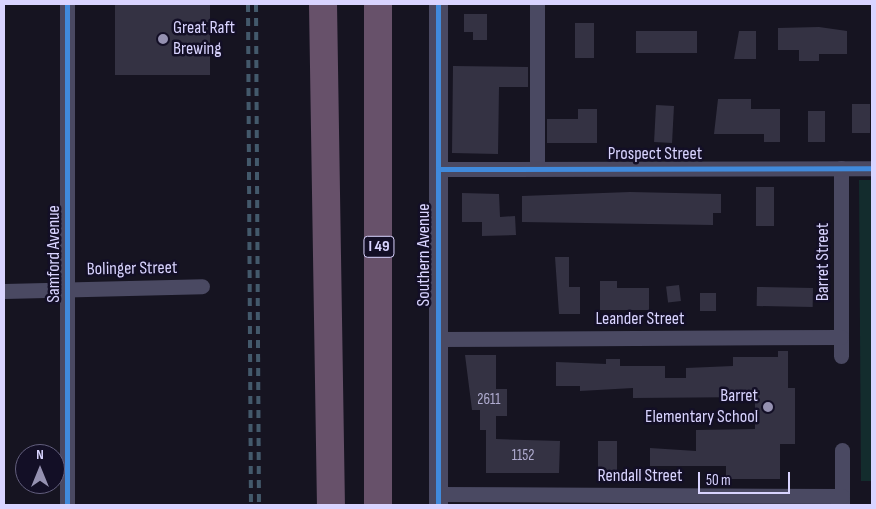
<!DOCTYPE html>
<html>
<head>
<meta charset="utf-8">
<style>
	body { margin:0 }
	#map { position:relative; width:876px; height:509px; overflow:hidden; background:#161421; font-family:"Sofia Sans Condensed",sans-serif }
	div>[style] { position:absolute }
	.green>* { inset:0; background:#132c2d }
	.building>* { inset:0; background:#343243; transform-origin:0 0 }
	.minor>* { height:15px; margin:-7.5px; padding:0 7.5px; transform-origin:7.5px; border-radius:7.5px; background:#4a4962 }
	.tertiary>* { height:19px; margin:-9.5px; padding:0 9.5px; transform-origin:9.5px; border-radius:9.5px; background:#4a4962 }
	.motorway>* { height:28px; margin:-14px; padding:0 14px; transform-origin:14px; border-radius:14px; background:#67516a }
	.rail>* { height:4px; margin-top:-2px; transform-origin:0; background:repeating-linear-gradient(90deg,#43596b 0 8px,transparent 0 14px) }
	.cycleway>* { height:5px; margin:-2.5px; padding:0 2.5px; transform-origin:2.5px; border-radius:2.5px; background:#408adc }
	.dots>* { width:14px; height:14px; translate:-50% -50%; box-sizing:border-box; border:2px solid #130f26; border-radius:50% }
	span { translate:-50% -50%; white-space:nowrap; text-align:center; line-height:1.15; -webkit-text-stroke:5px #130f26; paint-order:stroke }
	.number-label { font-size:15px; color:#b0acd0 }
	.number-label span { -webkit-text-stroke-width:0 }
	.shield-label span { padding:1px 4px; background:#130f26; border:1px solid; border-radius:4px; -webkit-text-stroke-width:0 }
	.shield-label { font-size:16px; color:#d9d4ff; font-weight:700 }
	.poi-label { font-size:18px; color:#d9d4ff }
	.left { translate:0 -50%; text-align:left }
	.right { translate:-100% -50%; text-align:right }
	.street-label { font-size:18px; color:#d9d4ff }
	.frame { position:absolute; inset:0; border:5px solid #d9d4ff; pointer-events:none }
	.north { position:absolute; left:15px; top:444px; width:50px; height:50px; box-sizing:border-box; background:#130f26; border:1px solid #625e7d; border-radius:50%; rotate:0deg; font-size:14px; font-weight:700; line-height:20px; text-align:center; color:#d9d4ff }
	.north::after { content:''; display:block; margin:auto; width:18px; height:22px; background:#9591b1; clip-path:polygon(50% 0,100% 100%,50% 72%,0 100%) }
	.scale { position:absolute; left:698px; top:472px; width:92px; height:22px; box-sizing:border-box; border:2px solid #d9d4ff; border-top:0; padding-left:6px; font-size:15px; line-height:18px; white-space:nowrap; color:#d9d4ff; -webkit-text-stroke:4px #130f26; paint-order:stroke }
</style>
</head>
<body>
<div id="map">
	<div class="green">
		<i style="clip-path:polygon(859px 180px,872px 180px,872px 481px,861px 481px)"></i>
	</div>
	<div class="building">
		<i style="left:115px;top:4px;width:95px;height:71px"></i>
		<i style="clip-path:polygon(464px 14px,487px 14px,487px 40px,473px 40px,473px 32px,464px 32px)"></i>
		<i style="left:575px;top:23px;width:19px;height:35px"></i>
		<i style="clip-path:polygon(819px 27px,847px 31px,847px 54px,819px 54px,819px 61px,799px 61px,799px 50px,778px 50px,778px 28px)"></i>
		<i style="left:636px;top:31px;width:61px;height:22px"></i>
		<i style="clip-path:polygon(739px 31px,756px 31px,756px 59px,734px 59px)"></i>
		<i style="clip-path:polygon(453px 66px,528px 67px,528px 87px,499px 87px,498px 154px,452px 153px)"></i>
		<i style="clip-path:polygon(718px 99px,751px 99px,751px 109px,780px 109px,780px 142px,764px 142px,764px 134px,714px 134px)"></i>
		<i style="left:852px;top:104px;width:18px;height:29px"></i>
		<i style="left:656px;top:105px;width:18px;height:37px;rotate:3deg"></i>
		<i style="clip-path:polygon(578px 109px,597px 109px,597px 143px,547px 143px,547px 119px,578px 119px)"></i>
		<i style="left:808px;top:111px;width:17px;height:31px"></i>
		<i style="left:756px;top:187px;width:18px;height:39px"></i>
		<i style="clip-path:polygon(630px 192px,721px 194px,721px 213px,713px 213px,713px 225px,522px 222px,522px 196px)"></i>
		<i style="clip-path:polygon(462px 193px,499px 194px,500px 217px,515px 216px,516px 235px,482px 236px,482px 222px,462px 222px)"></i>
		<i style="clip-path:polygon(555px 257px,569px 257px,569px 287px,580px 287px,580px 314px,559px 314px)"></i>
		<i style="clip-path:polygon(600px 281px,617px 281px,617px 288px,649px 288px,649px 310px,600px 310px)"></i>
		<i style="left:679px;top:285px;width:16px;height:13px;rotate:83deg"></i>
		<i style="left:757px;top:287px;width:56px;height:19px;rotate:1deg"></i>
		<i style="left:700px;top:293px;width:16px;height:18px"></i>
		<i style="clip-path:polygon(778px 351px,788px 351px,788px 388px,795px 388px,795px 444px,780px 444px,780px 479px,726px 479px,726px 466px,650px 466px,650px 448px,696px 451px,696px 430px,755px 429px,755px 397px,633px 398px,633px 388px,580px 391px,580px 386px,556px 386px,556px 362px,606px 364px,606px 359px,620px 359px,620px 366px,665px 366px,665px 378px,686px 378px,686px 368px,733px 366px,733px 357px,778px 357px)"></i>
		<i style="clip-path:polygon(465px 355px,496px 355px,496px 389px,507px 389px,507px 416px,496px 416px,496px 439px,560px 441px,559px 473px,486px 473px,486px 430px,480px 430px,480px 410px,472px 410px)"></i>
		<i style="left:598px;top:441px;width:19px;height:34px"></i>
	</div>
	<div class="minor">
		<i style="left:537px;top:4px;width:164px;rotate:90deg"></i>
		<i style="left:841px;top:168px;width:188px;rotate:90deg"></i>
		<i style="left:438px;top:169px;width:434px;rotate:-0.1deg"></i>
		<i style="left:4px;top:291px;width:198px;rotate:-1.4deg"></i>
		<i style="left:438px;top:339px;width:403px;rotate:-0.3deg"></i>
		<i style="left:842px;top:450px;width:55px;rotate:90deg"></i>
		<i style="left:438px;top:494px;width:404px;rotate:0.3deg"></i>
		<i style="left:67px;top:505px;width:501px;rotate:-90deg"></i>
	</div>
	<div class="tertiary">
		<i style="left:438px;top:4px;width:501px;rotate:90deg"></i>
	</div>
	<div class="motorway">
		<i style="left:323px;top:4px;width:501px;rotate:89.09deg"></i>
		<i style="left:378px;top:505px;width:501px;rotate:-90deg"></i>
	</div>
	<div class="rail">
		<i style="left:248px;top:4px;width:501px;rotate:89.66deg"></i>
		<i style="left:256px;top:4px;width:501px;rotate:89.66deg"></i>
	</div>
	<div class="cycleway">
		<i style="left:438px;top:4px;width:501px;rotate:90deg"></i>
		<i style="left:438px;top:169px;width:434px;rotate:-0.1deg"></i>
		<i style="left:67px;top:505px;width:501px;rotate:-90deg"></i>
	</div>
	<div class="dots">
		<i style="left:163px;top:39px;background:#9591b1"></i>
		<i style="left:768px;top:407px;background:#9591b1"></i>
	</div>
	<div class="number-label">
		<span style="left:489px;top:400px">2611</span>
		<span style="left:523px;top:456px">1152</span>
	</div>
	<div class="shield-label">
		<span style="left:379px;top:247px">I 49</span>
	</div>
	<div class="poi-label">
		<span class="left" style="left:173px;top:39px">Great Raft<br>Brewing</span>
		<span class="right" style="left:758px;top:407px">Barret<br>Elementary School</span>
	</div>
	<div class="street-label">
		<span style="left:655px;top:154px">Prospect Street</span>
		<span style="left:54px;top:254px;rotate:-90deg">Samford Avenue</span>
		<span style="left:424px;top:255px;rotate:-90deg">Southern Avenue</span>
		<span style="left:823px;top:262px;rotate:-90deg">Barret Street</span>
		<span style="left:132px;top:269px;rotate:-1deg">Bolinger Street</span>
		<span style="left:640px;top:319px">Leander Street</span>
		<span style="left:640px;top:476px">Rendall Street</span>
	</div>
	<div class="frame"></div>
	<div class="north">N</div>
	<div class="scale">50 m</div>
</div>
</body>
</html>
